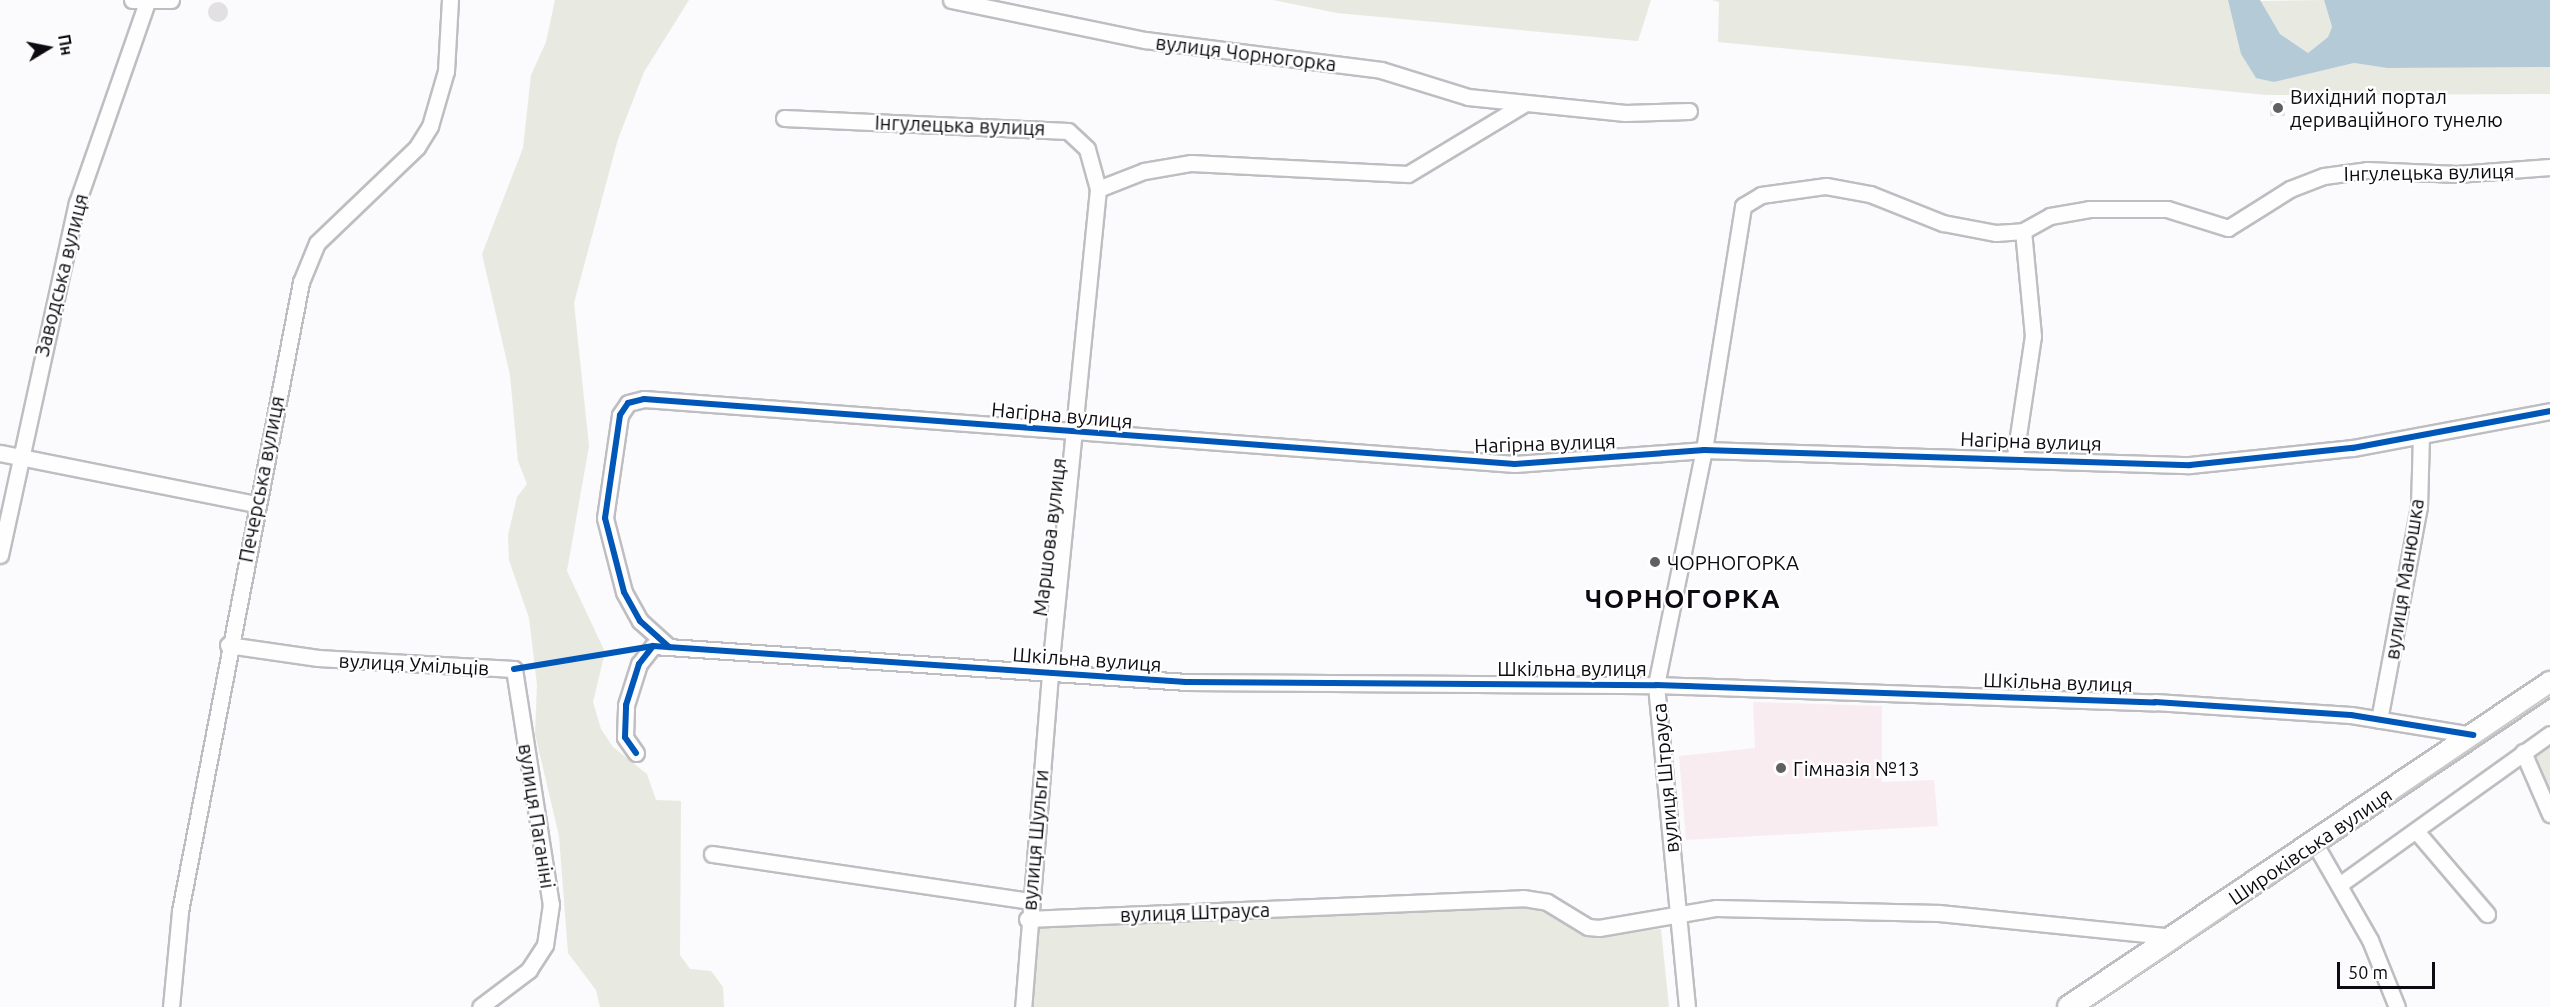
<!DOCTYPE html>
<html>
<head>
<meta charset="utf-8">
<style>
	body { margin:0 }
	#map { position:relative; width:2550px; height:1007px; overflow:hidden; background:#fbfafc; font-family:Ubuntu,sans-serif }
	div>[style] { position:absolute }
	.education>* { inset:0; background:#f8ecf0 }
	.green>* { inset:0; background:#e8eae1 }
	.water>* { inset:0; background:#b4cad6 }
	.building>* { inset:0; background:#e3e0e4; transform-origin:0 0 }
	.round { border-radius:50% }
	.roads { filter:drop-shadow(2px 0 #bebec2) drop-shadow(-2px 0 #bebec2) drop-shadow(0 2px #bebec2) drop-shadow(0 -2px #bebec2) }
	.minor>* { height:15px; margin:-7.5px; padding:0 7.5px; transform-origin:7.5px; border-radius:7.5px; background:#fefeff }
	.secondary>* { height:22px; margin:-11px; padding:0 11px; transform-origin:11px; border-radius:11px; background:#fefeff }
	.tram>* { height:1.5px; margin:-0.75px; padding:0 0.75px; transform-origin:0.75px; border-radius:0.75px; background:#cbcacb }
	.cycleway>* { height:6px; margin:-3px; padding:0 3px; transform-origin:3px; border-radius:3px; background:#0057b8 }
	.dots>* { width:16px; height:16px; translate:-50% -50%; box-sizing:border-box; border:3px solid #fff; border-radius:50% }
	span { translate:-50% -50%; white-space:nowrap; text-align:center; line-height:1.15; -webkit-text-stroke:4.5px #fff; paint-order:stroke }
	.street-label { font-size:20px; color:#0d0b11 }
	.poi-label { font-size:20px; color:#0d0b11 }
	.left { translate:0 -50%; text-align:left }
	.district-label { font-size:26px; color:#0d0b11; font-weight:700; letter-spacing:1.5px }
	.north { position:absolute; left:18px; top:18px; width:60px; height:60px; -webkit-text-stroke:4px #fff; paint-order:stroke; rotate:80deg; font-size:16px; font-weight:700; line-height:24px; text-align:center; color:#0d0b11 }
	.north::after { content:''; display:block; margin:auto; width:21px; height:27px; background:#0d0b11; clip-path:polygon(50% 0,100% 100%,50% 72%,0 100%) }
	.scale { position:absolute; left:2337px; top:962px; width:98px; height:27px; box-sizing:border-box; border:3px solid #0d0b11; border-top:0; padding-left:8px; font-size:18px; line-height:21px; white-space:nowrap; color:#0d0b11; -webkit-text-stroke:4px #fff; paint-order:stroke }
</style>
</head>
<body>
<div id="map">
	<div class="education">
		<i style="clip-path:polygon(1753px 702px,1882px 706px,1882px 782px,1934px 780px,1938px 826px,1686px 840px,1679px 756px,1755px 748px)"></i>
	</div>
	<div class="green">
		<i style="clip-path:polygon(555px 0,689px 0,644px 72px,618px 139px,574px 303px,589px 446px,567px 571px,605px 652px,593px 702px,601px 729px,613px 747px,647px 774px,656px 800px,681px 801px,680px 955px,690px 969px,711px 971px,723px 987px,724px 1007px,600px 1007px,596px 990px,568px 953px,559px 836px,535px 734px,537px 685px,529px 618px,509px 560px,508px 535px,517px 497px,527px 484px,518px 461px,510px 375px,482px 254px,523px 148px,531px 75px,546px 42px)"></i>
		<i style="clip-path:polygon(1273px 0,1651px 0,1638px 41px,1337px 13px)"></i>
		<i style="clip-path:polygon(1711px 0,2228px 0,2246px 61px,2274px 82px,2354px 63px,2387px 68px,2538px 66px,2550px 67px,2550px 94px,2267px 95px,1718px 42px,1719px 2px)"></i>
		<i style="clip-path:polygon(2324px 0,2332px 27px,2328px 37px,2308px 53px,2280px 34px,2259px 1px)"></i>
		<i style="clip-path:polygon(2550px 739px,2550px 804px,2528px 754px)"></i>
		<i style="clip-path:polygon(1437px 907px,1538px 908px,1592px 935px,1661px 929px,1669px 1007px,1028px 1007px,1033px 925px)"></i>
	</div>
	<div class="water">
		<i style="clip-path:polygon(2228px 0,2260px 0,2280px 34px,2308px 53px,2328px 37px,2332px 27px,2324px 0,2550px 0,2550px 67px,2387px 68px,2354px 63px,2274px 82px,2256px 78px,2241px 54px)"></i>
	</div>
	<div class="building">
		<i class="round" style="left:208px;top:2px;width:20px;height:20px"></i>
		<i style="left:2270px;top:101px;width:15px;height:15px"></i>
	</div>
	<div class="roads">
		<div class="minor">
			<i style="left:132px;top:0;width:39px"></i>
			<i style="left:951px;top:0;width:198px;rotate:11.7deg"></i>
			<i style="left:1145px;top:40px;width:238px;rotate:7.2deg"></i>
			<i style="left:1381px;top:70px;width:91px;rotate:17.2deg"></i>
			<i style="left:1468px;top:97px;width:158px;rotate:5.8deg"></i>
			<i style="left:1625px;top:113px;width:64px;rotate:-1.8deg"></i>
			<i style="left:784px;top:118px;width:284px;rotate:2.6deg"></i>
			<i style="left:1068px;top:131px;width:26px;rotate:43deg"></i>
			<i style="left:1087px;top:149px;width:41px;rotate:74.6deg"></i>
			<i style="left:1098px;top:189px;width:487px;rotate:95.7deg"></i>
			<i style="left:1050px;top:674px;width:334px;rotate:94.6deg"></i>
			<i style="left:1098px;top:189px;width:49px;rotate:-21.4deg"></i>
			<i style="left:1144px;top:171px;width:48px;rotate:-9.7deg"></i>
			<i style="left:1191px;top:163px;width:217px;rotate:2.9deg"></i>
			<i style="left:1408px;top:174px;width:135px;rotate:-31.1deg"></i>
			<i style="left:0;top:453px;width:260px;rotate:11.3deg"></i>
			<i style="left:2015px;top:456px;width:121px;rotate:-81.5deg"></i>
			<i style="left:2033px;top:336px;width:105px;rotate:-95.4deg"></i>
			<i style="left:0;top:555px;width:360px;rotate:-77.7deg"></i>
			<i style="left:77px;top:203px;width:213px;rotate:-70.8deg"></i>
			<i style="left:228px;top:645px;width:91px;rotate:8.2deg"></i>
			<i style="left:318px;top:658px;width:196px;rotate:3.2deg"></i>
			<i style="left:514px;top:669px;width:238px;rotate:81.1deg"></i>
			<i style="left:551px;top:904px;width:41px;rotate:98.3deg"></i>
			<i style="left:545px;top:945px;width:30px;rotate:123deg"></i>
			<i style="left:529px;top:970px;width:61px;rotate:142.9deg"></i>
			<i style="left:669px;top:647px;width:39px;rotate:-138deg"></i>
			<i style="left:640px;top:621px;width:33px;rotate:-119deg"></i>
			<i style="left:624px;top:592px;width:76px;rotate:-104.4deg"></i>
			<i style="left:605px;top:518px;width:104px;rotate:-81.7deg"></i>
			<i style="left:620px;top:415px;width:14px;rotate:-56deg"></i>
			<i style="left:628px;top:403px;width:16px;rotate:-14deg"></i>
			<i style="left:644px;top:399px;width:873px;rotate:4.27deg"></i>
			<i style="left:1515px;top:464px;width:190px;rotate:-4.2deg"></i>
			<i style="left:1704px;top:450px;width:486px;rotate:1.8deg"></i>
			<i style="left:2190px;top:465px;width:164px;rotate:-6deg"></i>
			<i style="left:2353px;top:448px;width:200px;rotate:-10.6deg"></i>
			<i style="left:2379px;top:720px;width:217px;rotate:-79.4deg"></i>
			<i style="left:2419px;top:507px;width:70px;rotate:-88.4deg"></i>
			<i style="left:2523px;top:752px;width:68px;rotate:66.5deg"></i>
			<i style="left:636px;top:753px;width:19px;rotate:-125deg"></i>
			<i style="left:625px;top:737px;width:32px;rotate:-88deg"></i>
			<i style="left:626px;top:705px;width:43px;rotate:-72.4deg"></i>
			<i style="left:639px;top:664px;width:23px;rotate:-52deg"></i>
			<i style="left:653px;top:646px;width:534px;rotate:3.86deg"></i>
			<i style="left:1186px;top:682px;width:470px;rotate:0.4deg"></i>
			<i style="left:1656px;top:685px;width:499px;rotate:2deg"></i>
			<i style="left:2155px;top:702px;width:196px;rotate:3.8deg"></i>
			<i style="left:2351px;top:715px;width:124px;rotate:9.3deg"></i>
			<i style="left:2417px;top:832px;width:108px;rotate:49.5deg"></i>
			<i style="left:2315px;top:844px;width:111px;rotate:60.2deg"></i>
			<i style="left:2370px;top:940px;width:72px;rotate:68.1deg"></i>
			<i style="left:712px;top:854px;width:320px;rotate:8.4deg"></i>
			<i style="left:2339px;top:885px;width:259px;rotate:-35.6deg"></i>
			<i style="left:1027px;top:919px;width:496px;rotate:-2.4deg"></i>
			<i style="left:1523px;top:898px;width:24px;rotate:9deg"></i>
			<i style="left:1547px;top:902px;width:48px;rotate:31.4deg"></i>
			<i style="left:1588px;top:927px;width:11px;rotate:5deg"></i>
			<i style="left:1599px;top:928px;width:119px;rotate:-9.7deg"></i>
			<i style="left:1716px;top:908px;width:223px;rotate:1.3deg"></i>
			<i style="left:1939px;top:913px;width:236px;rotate:5.8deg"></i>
			<i style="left:171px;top:1007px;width:96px;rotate:-84.6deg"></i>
			<i style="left:180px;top:911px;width:641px;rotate:-79.11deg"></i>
			<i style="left:301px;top:282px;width:42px;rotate:-67.7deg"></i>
			<i style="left:317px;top:243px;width:139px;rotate:-43.8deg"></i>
			<i style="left:417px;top:147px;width:25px;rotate:-58deg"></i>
			<i style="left:430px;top:126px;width:57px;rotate:-73.8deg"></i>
			<i style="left:446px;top:71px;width:71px;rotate:-86.8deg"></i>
			<i style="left:1687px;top:1007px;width:323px;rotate:-95.5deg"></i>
			<i style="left:1656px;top:685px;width:240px;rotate:-78.5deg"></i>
			<i style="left:1704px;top:450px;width:247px;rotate:-80.9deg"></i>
			<i style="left:1743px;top:206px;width:21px;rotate:-31deg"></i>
			<i style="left:1761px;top:195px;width:66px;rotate:-7.9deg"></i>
			<i style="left:1826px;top:186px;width:45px;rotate:10.3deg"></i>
			<i style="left:1870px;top:194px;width:79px;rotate:21.7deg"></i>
			<i style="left:1943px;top:223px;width:54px;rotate:10.7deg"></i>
			<i style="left:1996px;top:233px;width:27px;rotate:-4deg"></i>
			<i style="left:2023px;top:231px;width:31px;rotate:-29deg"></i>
			<i style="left:2050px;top:216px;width:40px;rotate:-10deg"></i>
			<i style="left:2089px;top:209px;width:78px"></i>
			<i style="left:2167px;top:209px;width:64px;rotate:17.3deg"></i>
			<i style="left:2228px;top:228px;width:73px;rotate:-32.2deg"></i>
			<i style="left:2290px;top:189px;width:36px;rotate:-21deg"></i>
			<i style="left:2324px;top:176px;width:43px;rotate:-7.9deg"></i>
			<i style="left:2367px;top:170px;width:90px;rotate:2.5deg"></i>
			<i style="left:2457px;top:174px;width:93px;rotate:-4.3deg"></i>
		</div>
		<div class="secondary">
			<i style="left:2069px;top:1007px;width:580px;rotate:-33.96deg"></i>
		</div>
	</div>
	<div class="tram">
		<i style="left:2091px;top:1007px;width:555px;rotate:-34.21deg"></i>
	</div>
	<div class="cycleway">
		<i style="left:669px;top:647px;width:39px;rotate:-138deg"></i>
		<i style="left:640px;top:621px;width:33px;rotate:-119deg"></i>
		<i style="left:624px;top:592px;width:76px;rotate:-104.4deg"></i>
		<i style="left:605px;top:518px;width:104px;rotate:-81.7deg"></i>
		<i style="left:620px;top:415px;width:14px;rotate:-56deg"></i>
		<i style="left:628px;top:403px;width:16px;rotate:-14deg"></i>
		<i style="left:644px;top:399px;width:873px;rotate:4.27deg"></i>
		<i style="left:1515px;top:464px;width:190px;rotate:-4.2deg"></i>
		<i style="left:1704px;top:450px;width:486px;rotate:1.8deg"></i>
		<i style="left:2190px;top:465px;width:164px;rotate:-6deg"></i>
		<i style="left:2353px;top:448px;width:200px;rotate:-10.6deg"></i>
		<i style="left:514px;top:669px;width:141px;rotate:-9.4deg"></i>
		<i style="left:653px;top:646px;width:534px;rotate:3.86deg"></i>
		<i style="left:1186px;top:682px;width:470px;rotate:0.4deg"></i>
		<i style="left:1656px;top:685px;width:499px;rotate:2deg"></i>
		<i style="left:2155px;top:702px;width:196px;rotate:3.8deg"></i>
		<i style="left:2351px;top:715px;width:124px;rotate:9.3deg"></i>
		<i style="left:636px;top:753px;width:19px;rotate:-125deg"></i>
		<i style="left:625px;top:737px;width:32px;rotate:-88deg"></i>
		<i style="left:626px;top:705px;width:43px;rotate:-72.4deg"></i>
		<i style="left:639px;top:664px;width:23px;rotate:-52deg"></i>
	</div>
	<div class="dots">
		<i style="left:2278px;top:108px;background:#605f63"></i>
		<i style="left:1655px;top:562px;background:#605f63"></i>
		<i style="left:1781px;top:768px;background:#605f63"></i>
	</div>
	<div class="street-label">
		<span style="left:1246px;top:53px;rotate:7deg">вулиця Чорногорка</span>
		<span style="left:960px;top:125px;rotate:2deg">Інгулецька вулиця</span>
		<span style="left:2429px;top:172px;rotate:-1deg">Інгулецька вулиця</span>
		<span style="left:61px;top:275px;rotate:-76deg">Заводська вулиця</span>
		<span style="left:1062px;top:415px;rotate:5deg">Нагірна вулиця</span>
		<span style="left:2031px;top:441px;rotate:2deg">Нагірна вулиця</span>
		<span style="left:1545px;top:443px;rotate:-2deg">Нагірна вулиця</span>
		<span style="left:261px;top:479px;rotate:-79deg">Печерська вулиця</span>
		<span style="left:1049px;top:537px;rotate:-83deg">Маршова вулиця</span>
		<span style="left:2404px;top:579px;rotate:-81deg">вулиця Манюшка</span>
		<span style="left:1087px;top:659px;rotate:4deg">Шкільна вулиця</span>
		<span style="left:414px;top:664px;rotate:3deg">вулиця Умільців</span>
		<span style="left:1572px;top:668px">Шкільна вулиця</span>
		<span style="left:2058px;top:682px;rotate:2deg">Шкільна вулиця</span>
		<span style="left:1665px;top:778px;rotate:-95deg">вулиця Штрауса</span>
		<span style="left:537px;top:816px;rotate:81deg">вулиця Паганіні</span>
		<span style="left:1035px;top:840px;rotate:-85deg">вулиця Шульги</span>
		<span style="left:2310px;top:846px;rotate:-34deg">Широківська вулиця</span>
		<span style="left:1195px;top:912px;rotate:-2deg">вулиця Штрауса</span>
	</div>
	<div class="poi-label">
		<span class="left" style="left:2290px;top:108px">Вихідний портал<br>дериваційного тунелю</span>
		<span class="left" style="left:1667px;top:562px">ЧОРНОГОРКА</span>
		<span class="left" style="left:1793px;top:768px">Гімназія №13</span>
	</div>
	<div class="district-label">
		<span style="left:1683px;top:599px">ЧОРНОГОРКА</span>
	</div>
	<div class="north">Пн</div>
	<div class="scale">50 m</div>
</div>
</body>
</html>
